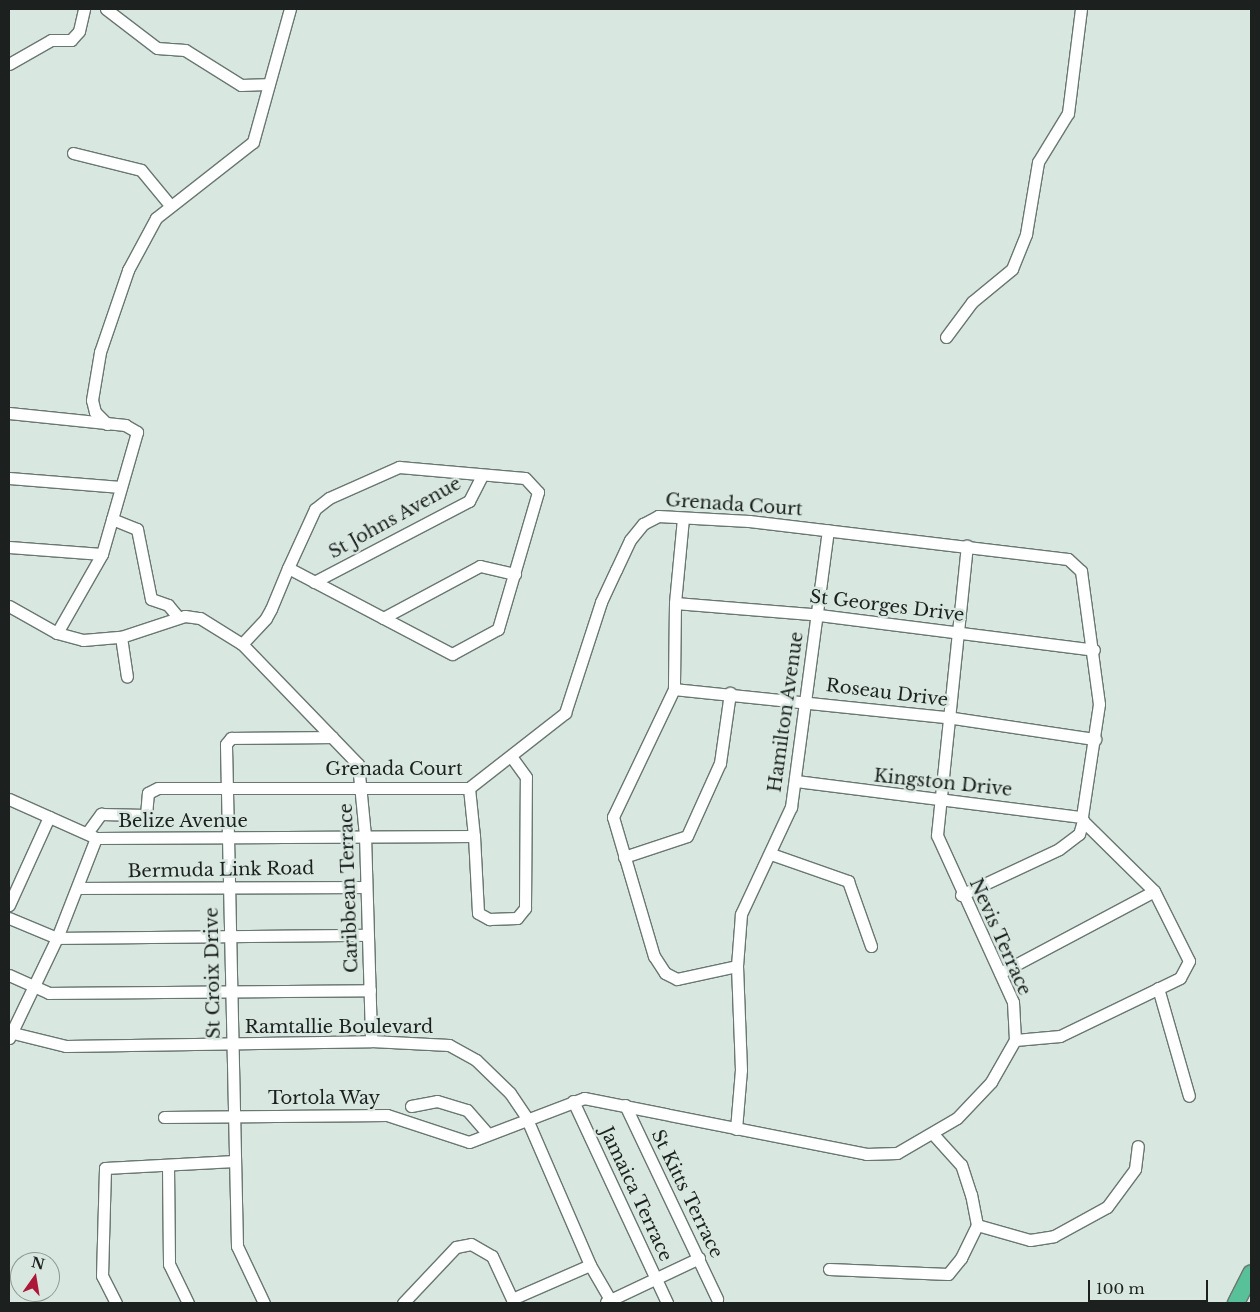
<!DOCTYPE html>
<html>
<head>
<meta charset="utf-8">
<style>
	body { margin:0 }
	#map { position:relative; width:1260px; height:1312px; overflow:hidden; background:#d8e7e0; font-family:"Libre Baskerville",serif }
	div>[style] { position:absolute }
	.roads { filter:drop-shadow(1px 0 #697771) drop-shadow(-1px 0 #697771) drop-shadow(0 1px #697771) drop-shadow(0 -1px #697771) }
	.minor>* { height:11px; margin:-5.5px; padding:0 5.5px; transform-origin:5.5px; border-radius:5.5px; background:#fff }
	.highway>* { height:16px; margin:-8px; padding:0 8px; transform-origin:8px; border-radius:8px; background:#59c199 }
	span { translate:-50% -50%; white-space:nowrap; text-align:center; line-height:1.15; -webkit-text-stroke:5px #d8e7e0; paint-order:stroke }
	.street-label { font-size:18px; color:#1c211f }
	.frame { position:absolute; inset:0; border:10px solid #1c211f; pointer-events:none }
	.north { position:absolute; left:10px; top:1252px; width:50px; height:50px; box-sizing:border-box; background:#d8e7e0; border:1px solid #8d9893; border-radius:50%; rotate:13deg; font-size:14px; font-weight:700; line-height:20px; text-align:center; color:#1c211f }
	.north::after { content:''; display:block; margin:auto; width:18px; height:22px; background:#ad1838; clip-path:polygon(50% 0,100% 100%,50% 72%,0 100%) }
	.scale { position:absolute; left:1088px; top:1280px; width:120px; height:22px; box-sizing:border-box; border:2px solid #1c211f; border-top:0; padding-left:6px; font-size:15px; line-height:18px; white-space:nowrap; color:#1c211f; -webkit-text-stroke:4px #d8e7e0; paint-order:stroke }
</style>
</head>
<body>
<div id="map">
	<div class="roads">
		<div class="minor">
			<i style="left:106px;top:9px;width:64px;rotate:37.4deg"></i>
			<i style="left:157px;top:48px;width:28px;rotate:4deg"></i>
			<i style="left:185px;top:50px;width:66px;rotate:32deg"></i>
			<i style="left:241px;top:85px;width:25px;rotate:-2deg"></i>
			<i style="left:9px;top:64px;width:48px;rotate:-29.7deg"></i>
			<i style="left:51px;top:40px;width:20px"></i>
			<i style="left:71px;top:40px;width:12px;rotate:-48deg"></i>
			<i style="left:79px;top:31px;width:23px;rotate:-77deg"></i>
			<i style="left:73px;top:153px;width:70px;rotate:14deg"></i>
			<i style="left:141px;top:170px;width:45px;rotate:50.4deg"></i>
			<i style="left:946px;top:337px;width:44px;rotate:-53.4deg"></i>
			<i style="left:972px;top:302px;width:52px;rotate:-39.5deg"></i>
			<i style="left:1012px;top:269px;width:38px;rotate:-68deg"></i>
			<i style="left:1026px;top:234px;width:73px;rotate:-80.5deg"></i>
			<i style="left:1038px;top:162px;width:57px;rotate:-58.5deg"></i>
			<i style="left:1068px;top:113px;width:105px;rotate:-82.9deg"></i>
			<i style="left:9px;top:413px;width:117px;rotate:5.9deg"></i>
			<i style="left:125px;top:425px;width:14px;rotate:30deg"></i>
			<i style="left:137px;top:432px;width:127px;rotate:106deg"></i>
			<i style="left:102px;top:554px;width:91px;rotate:119.7deg"></i>
			<i style="left:107px;top:424px;width:17px;rotate:-135deg"></i>
			<i style="left:95px;top:412px;width:12px;rotate:-104deg"></i>
			<i style="left:92px;top:400px;width:49px;rotate:-80.5deg"></i>
			<i style="left:100px;top:352px;width:87px;rotate:-71.1deg"></i>
			<i style="left:128px;top:270px;width:59px;rotate:-61.7deg"></i>
			<i style="left:156px;top:218px;width:123px;rotate:-38.1deg"></i>
			<i style="left:253px;top:142px;width:138px;rotate:-74.5deg"></i>
			<i style="left:9px;top:478px;width:112px;rotate:4.6deg"></i>
			<i style="left:683px;top:518px;width:85px;rotate:95.4deg"></i>
			<i style="left:675px;top:603px;width:86px;rotate:90.7deg"></i>
			<i style="left:674px;top:689px;width:142px;rotate:115.5deg"></i>
			<i style="left:613px;top:817px;width:145px;rotate:73.6deg"></i>
			<i style="left:654px;top:956px;width:20px;rotate:57deg"></i>
			<i style="left:665px;top:973px;width:13px;rotate:27deg"></i>
			<i style="left:677px;top:979px;width:61px;rotate:-12.2deg"></i>
			<i style="left:112px;top:519px;width:27px;rotate:22deg"></i>
			<i style="left:137px;top:529px;width:71px;rotate:78.7deg"></i>
			<i style="left:151px;top:599px;width:18px;rotate:19deg"></i>
			<i style="left:168px;top:605px;width:16px;rotate:50deg"></i>
			<i style="left:9px;top:547px;width:93px;rotate:4.3deg"></i>
			<i style="left:314px;top:582px;width:175px;rotate:-27.6deg"></i>
			<i style="left:469px;top:501px;width:29px;rotate:-63deg"></i>
			<i style="left:675px;top:603px;width:136px;rotate:4.6deg"></i>
			<i style="left:811px;top:614px;width:285px;rotate:7.2deg"></i>
			<i style="left:9px;top:606px;width:55px;rotate:29.4deg"></i>
			<i style="left:57px;top:633px;width:27px;rotate:15deg"></i>
			<i style="left:83px;top:640px;width:38px;rotate:-5deg"></i>
			<i style="left:121px;top:637px;width:67px;rotate:-18.2deg"></i>
			<i style="left:185px;top:616px;width:15px;rotate:8deg"></i>
			<i style="left:200px;top:618px;width:49px;rotate:31.8deg"></i>
			<i style="left:242px;top:644px;width:167px;rotate:46deg"></i>
			<i style="left:358px;top:764px;width:71px;rotate:84.4deg"></i>
			<i style="left:365px;top:835px;width:206px;rotate:88.3deg"></i>
			<i style="left:383px;top:618px;width:110px;rotate:-28.2deg"></i>
			<i style="left:480px;top:566px;width:36px;rotate:13deg"></i>
			<i style="left:121px;top:637px;width:40px;rotate:81.5deg"></i>
			<i style="left:242px;top:644px;width:35px;rotate:-47deg"></i>
			<i style="left:266px;top:618px;width:10px;rotate:-61deg"></i>
			<i style="left:271px;top:609px;width:44px;rotate:-67.5deg"></i>
			<i style="left:288px;top:568px;width:65px;rotate:-65.4deg"></i>
			<i style="left:315px;top:509px;width:18px;rotate:-38deg"></i>
			<i style="left:329px;top:498px;width:77px;rotate:-23.9deg"></i>
			<i style="left:399px;top:467px;width:126px;rotate:5deg"></i>
			<i style="left:525px;top:478px;width:19px;rotate:47deg"></i>
			<i style="left:538px;top:492px;width:143px;rotate:106.3deg"></i>
			<i style="left:498px;top:629px;width:52px;rotate:151.5deg"></i>
			<i style="left:452px;top:654px;width:185px;rotate:-152.3deg"></i>
			<i style="left:674px;top:689px;width:274px;rotate:5.9deg"></i>
			<i style="left:947px;top:717px;width:150px;rotate:8.5deg"></i>
			<i style="left:796px;top:781px;width:288px;rotate:7.2deg"></i>
			<i style="left:1082px;top:817px;width:4px;rotate:76deg"></i>
			<i style="left:469px;top:788px;width:48px;rotate:84.1deg"></i>
			<i style="left:9px;top:799px;width:95px;rotate:24.1deg"></i>
			<i style="left:96px;top:838px;width:378px;rotate:-0.3deg"></i>
			<i style="left:474px;top:836px;width:77px;rotate:87deg"></i>
			<i style="left:478px;top:913px;width:13px;rotate:29deg"></i>
			<i style="left:489px;top:919px;width:28px;rotate:-2deg"></i>
			<i style="left:517px;top:918px;width:13px;rotate:-51deg"></i>
			<i style="left:525px;top:908px;width:131px;rotate:-89.6deg"></i>
			<i style="left:526px;top:777px;width:24px;rotate:-126deg"></i>
			<i style="left:87px;top:833px;width:24px;rotate:-54deg"></i>
			<i style="left:101px;top:814px;width:45px;rotate:1.3deg"></i>
			<i style="left:146px;top:815px;width:22px;rotate:-85deg"></i>
			<i style="left:148px;top:793px;width:11px;rotate:-27deg"></i>
			<i style="left:158px;top:788px;width:311px"></i>
			<i style="left:469px;top:788px;width:122px;rotate:-38deg"></i>
			<i style="left:565px;top:713px;width:117px;rotate:-72deg"></i>
			<i style="left:601px;top:602px;width:35px;rotate:-65deg"></i>
			<i style="left:616px;top:570px;width:33px;rotate:-65deg"></i>
			<i style="left:630px;top:540px;width:21px;rotate:-51deg"></i>
			<i style="left:643px;top:524px;width:17px;rotate:-28deg"></i>
			<i style="left:658px;top:516px;width:91px;rotate:3.1deg"></i>
			<i style="left:749px;top:521px;width:321px;rotate:6.8deg"></i>
			<i style="left:1068px;top:559px;width:18px;rotate:43deg"></i>
			<i style="left:1081px;top:571px;width:134px;rotate:82.3deg"></i>
			<i style="left:1099px;top:704px;width:114px;rotate:98.6deg"></i>
			<i style="left:771px;top:854px;width:82px;rotate:19.3deg"></i>
			<i style="left:848px;top:881px;width:69px;rotate:70.5deg"></i>
			<i style="left:624px;top:857px;width:66px;rotate:-18.4deg"></i>
			<i style="left:687px;top:836px;width:80px;rotate:-65.7deg"></i>
			<i style="left:720px;top:763px;width:71px;rotate:-81.9deg"></i>
			<i style="left:77px;top:888px;width:289px;rotate:-0.2deg"></i>
			<i style="left:961px;top:895px;width:108px;rotate:-25.1deg"></i>
			<i style="left:1059px;top:849px;width:25px;rotate:-37deg"></i>
			<i style="left:1079px;top:834px;width:14px;rotate:-73deg"></i>
			<i style="left:1083px;top:821px;width:100px;rotate:44.6deg"></i>
			<i style="left:1154px;top:891px;width:78px;rotate:63.4deg"></i>
			<i style="left:1189px;top:961px;width:19px;rotate:118deg"></i>
			<i style="left:1180px;top:978px;width:133px;rotate:154.2deg"></i>
			<i style="left:1060px;top:1036px;width:45px;rotate:174.9deg"></i>
			<i style="left:9px;top:905px;width:97px;rotate:-65.6deg"></i>
			<i style="left:9px;top:918px;width:52px;rotate:22.6deg"></i>
			<i style="left:57px;top:938px;width:310px;rotate:-0.6deg"></i>
			<i style="left:1000px;top:973px;width:174px;rotate:-28deg"></i>
			<i style="left:9px;top:975px;width:44px;rotate:24.2deg"></i>
			<i style="left:49px;top:993px;width:321px;rotate:-0.5deg"></i>
			<i style="left:1158px;top:988px;width:112px;rotate:74deg"></i>
			<i style="left:9px;top:1032px;width:59px;rotate:13.8deg"></i>
			<i style="left:66px;top:1046px;width:305px;rotate:-0.9deg"></i>
			<i style="left:371px;top:1041px;width:78px;rotate:2.9deg"></i>
			<i style="left:449px;top:1045px;width:31px;rotate:29deg"></i>
			<i style="left:476px;top:1060px;width:47px;rotate:44.1deg"></i>
			<i style="left:510px;top:1093px;width:29px;rotate:56deg"></i>
			<i style="left:526px;top:1117px;width:161px;rotate:66.6deg"></i>
			<i style="left:590px;top:1265px;width:44px;rotate:59.9deg"></i>
			<i style="left:9px;top:1038px;width:111px;rotate:-64.4deg"></i>
			<i style="left:57px;top:938px;width:107px;rotate:-68.7deg"></i>
			<i style="left:573px;top:1101px;width:223px;rotate:65deg"></i>
			<i style="left:625px;top:1105px;width:215px;rotate:64.6deg"></i>
			<i style="left:411px;top:1106px;width:26px;rotate:-11deg"></i>
			<i style="left:437px;top:1101px;width:31px;rotate:17deg"></i>
			<i style="left:467px;top:1110px;width:32px;rotate:49deg"></i>
			<i style="left:164px;top:1117px;width:223px;rotate:-0.5deg"></i>
			<i style="left:387px;top:1115px;width:86px;rotate:18.2deg"></i>
			<i style="left:469px;top:1142px;width:123px;rotate:-20.9deg"></i>
			<i style="left:584px;top:1098px;width:288px;rotate:11.2deg"></i>
			<i style="left:866px;top:1154px;width:31px;rotate:-2deg"></i>
			<i style="left:897px;top:1153px;width:69px;rotate:-30.3deg"></i>
			<i style="left:957px;top:1118px;width:50px;rotate:-46.6deg"></i>
			<i style="left:991px;top:1082px;width:48px;rotate:-60.3deg"></i>
			<i style="left:1015px;top:1040px;width:38px;rotate:-93deg"></i>
			<i style="left:1013px;top:1002px;width:183px;rotate:-114.5deg"></i>
			<i style="left:937px;top:835px;width:291px;rotate:-84.1deg"></i>
			<i style="left:736px;top:1129px;width:59px;rotate:-85.2deg"></i>
			<i style="left:741px;top:1070px;width:104px;rotate:-92.2deg"></i>
			<i style="left:737px;top:966px;width:52px;rotate:-85.6deg"></i>
			<i style="left:741px;top:914px;width:118px;rotate:-65deg"></i>
			<i style="left:791px;top:807px;width:279px;rotate:-82.4deg"></i>
			<i style="left:168px;top:1166px;width:98px;rotate:89.4deg"></i>
			<i style="left:169px;top:1264px;width:43px;rotate:64deg"></i>
			<i style="left:977px;top:1225px;width:55px;rotate:15.8deg"></i>
			<i style="left:1030px;top:1240px;width:24px;rotate:-9deg"></i>
			<i style="left:1054px;top:1236px;width:60px;rotate:-28.7deg"></i>
			<i style="left:1107px;top:1207px;width:47px;rotate:-53.6deg"></i>
			<i style="left:1135px;top:1169px;width:23px;rotate:-83deg"></i>
			<i style="left:829px;top:1269px;width:119px;rotate:2.4deg"></i>
			<i style="left:948px;top:1274px;width:21px;rotate:-51deg"></i>
			<i style="left:961px;top:1258px;width:37px;rotate:-64deg"></i>
			<i style="left:977px;top:1225px;width:31px;rotate:-101deg"></i>
			<i style="left:971px;top:1195px;width:32px;rotate:-108deg"></i>
			<i style="left:961px;top:1165px;width:42px;rotate:-132.1deg"></i>
			<i style="left:606px;top:1302px;width:103px;rotate:-25.3deg"></i>
			<i style="left:116px;top:1303px;width:30px;rotate:-117deg"></i>
			<i style="left:102px;top:1276px;width:108px;rotate:-88.4deg"></i>
			<i style="left:105px;top:1168px;width:130px;rotate:-3.1deg"></i>
			<i style="left:264px;top:1303px;width:63px;rotate:-115.3deg"></i>
			<i style="left:237px;top:1246px;width:502px;rotate:-91.26deg"></i>
			<i style="left:226px;top:744px;width:8px;rotate:-50deg"></i>
			<i style="left:231px;top:738px;width:101px;rotate:-0.6deg"></i>
			<i style="left:403px;top:1303px;width:77px;rotate:-46.6deg"></i>
			<i style="left:456px;top:1247px;width:15px;rotate:-11deg"></i>
			<i style="left:471px;top:1244px;width:24px;rotate:30deg"></i>
			<i style="left:492px;top:1256px;width:47px;rotate:65.1deg"></i>
			<i style="left:512px;top:1299px;width:85px;rotate:-23.6deg"></i>
		</div>
		<div class="highway">
			<i style="left:1236px;top:1303px;width:33px;rotate:-63deg"></i>
		</div>
	</div>
	<div class="street-label">
		<span style="left:734px;top:505px;rotate:4deg">Grenada Court</span>
		<span style="left:395px;top:518px;rotate:-29deg">St Johns Avenue</span>
		<span style="left:887px;top:606px;rotate:7deg">St Georges Drive</span>
		<span style="left:887px;top:693px;rotate:7deg">Roseau Drive</span>
		<span style="left:786px;top:712px;rotate:-82deg">Hamilton Avenue</span>
		<span style="left:394px;top:769px">Grenada Court</span>
		<span style="left:943px;top:783px;rotate:6deg">Kingston Drive</span>
		<span style="left:183px;top:821px">Belize Avenue</span>
		<span style="left:221px;top:870px;rotate:-1deg">Bermuda Link Road</span>
		<span style="left:349px;top:888px;rotate:-92deg">Caribbean Terrace</span>
		<span style="left:1000px;top:937px;rotate:66deg">Nevis Terrace</span>
		<span style="left:213px;top:973px;rotate:-91deg">St Croix Drive</span>
		<span style="left:339px;top:1027px">Ramtallie Boulevard</span>
		<span style="left:324px;top:1098px">Tortola Way</span>
		<span style="left:636px;top:1194px;rotate:65deg">Jamaica Terrace</span>
		<span style="left:687px;top:1194px;rotate:64deg">St Kitts Terrace</span>
	</div>
	<div class="frame"></div>
	<div class="north">N</div>
	<div class="scale">100 m</div>
</div>
</body>
</html>
